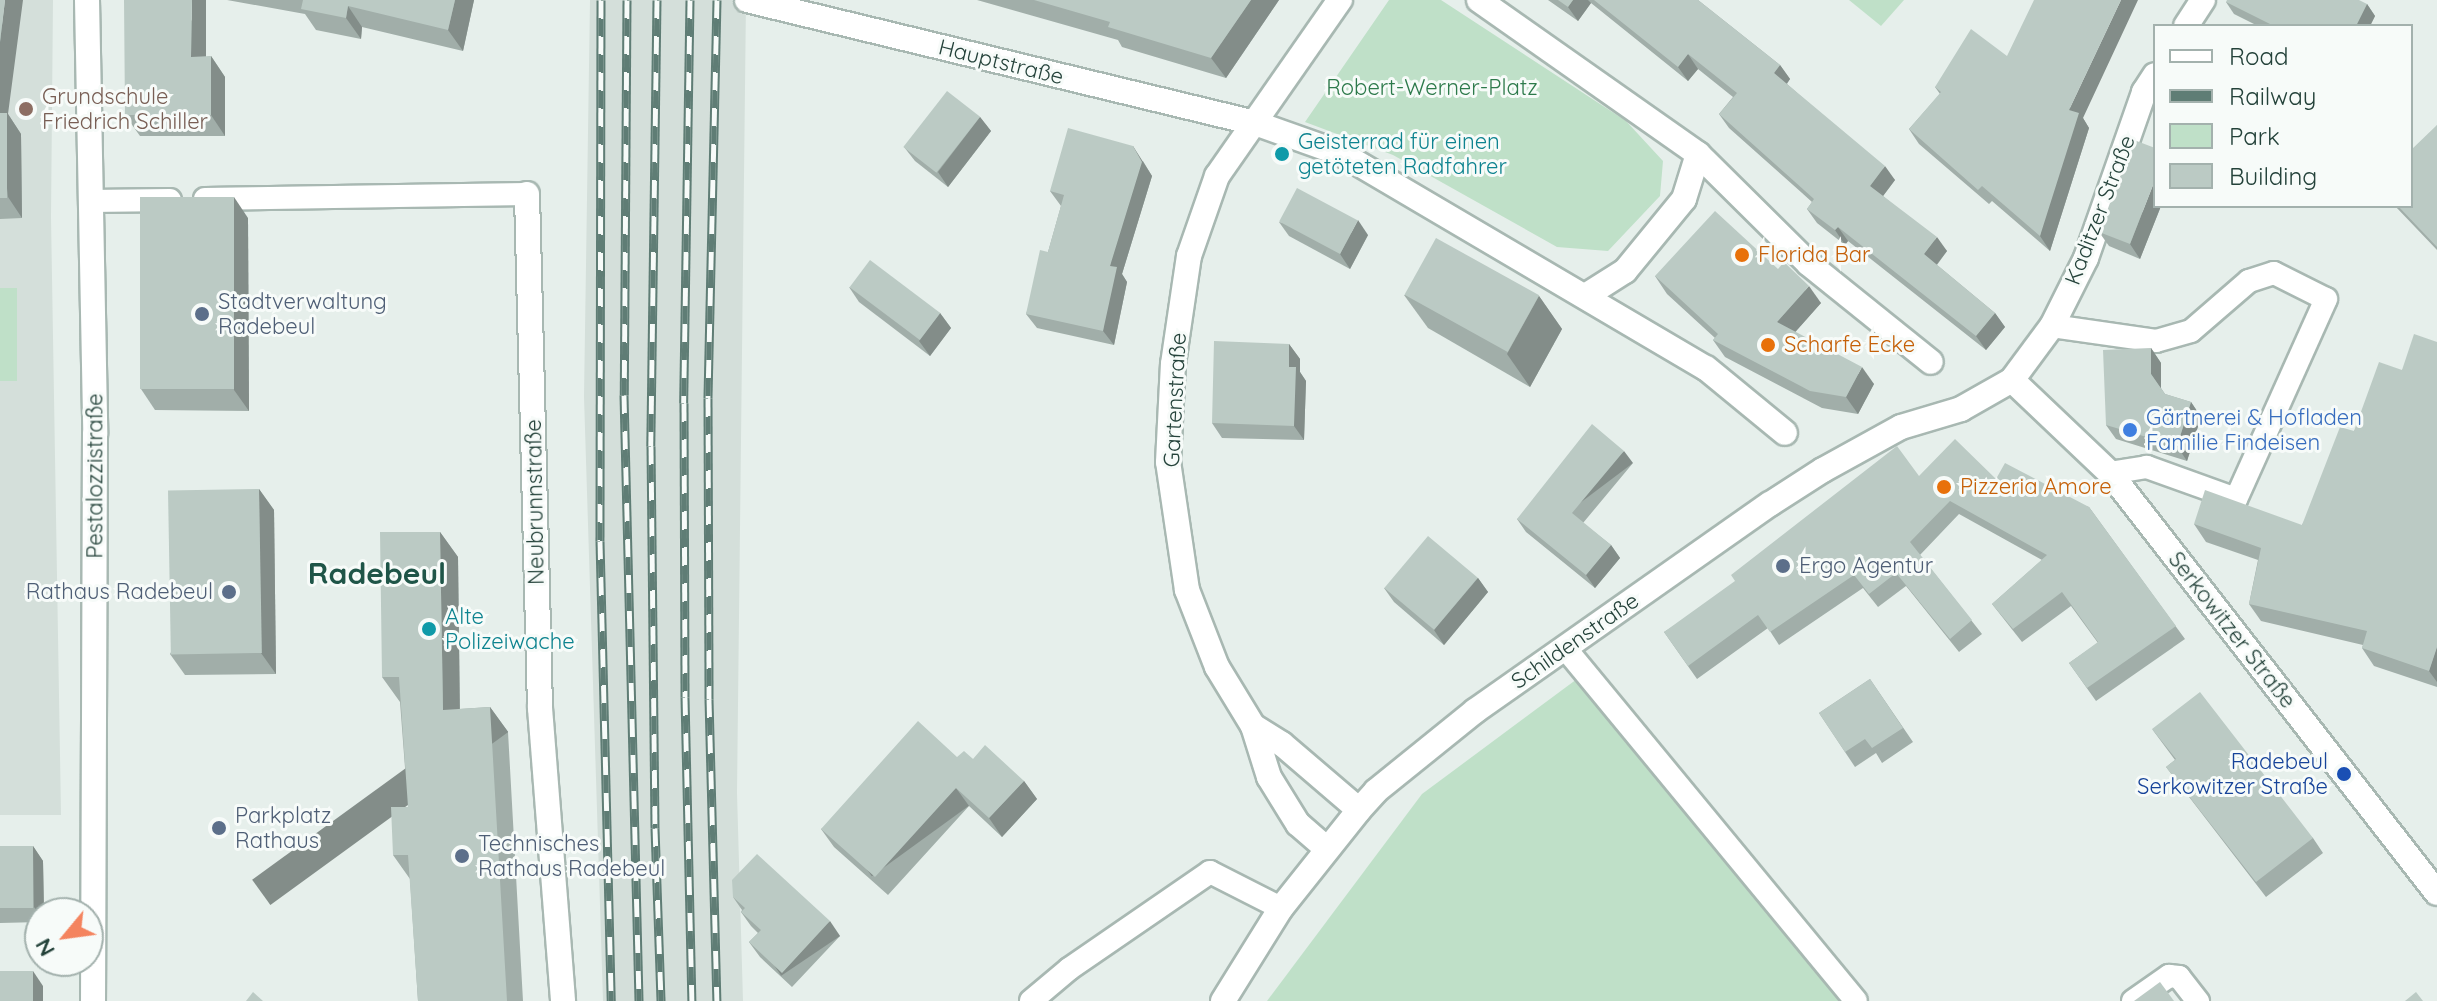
<!DOCTYPE html>
<html>
<head>
<meta charset="utf-8">
<style>
	body { margin:0 }
	#map { position:relative; width:2437px; height:1001px; overflow:hidden; background:#e6efeb; font-family:Quicksand,sans-serif }
	div>[style] { position:absolute }
	.built>* { inset:0; background:#d4dfda }
	.green>* { inset:0; background:#bfe0c8; transform-origin:0 0 }
	.roads { filter:drop-shadow(2px 0 #a8b8b2) drop-shadow(-2px 0 #a8b8b2) drop-shadow(0 2px #a8b8b2) drop-shadow(0 -2px #a8b8b2) }
	.lane>* { height:22px; margin:-11px; padding:0 11px; transform-origin:11px; border-radius:11px; background:#fff }
	.street>* { height:24px; margin:-12px; padding:0 12px; transform-origin:12px; border-radius:12px; background:#fff }
	.secondary>* { height:24px; margin:-12px; padding:0 12px; transform-origin:12px; border-radius:12px; background:#fff }
	.rail>* { height:9px; margin-top:-4.5px; transform-origin:0; background:repeating-linear-gradient(90deg,#f7fbf9 0 18px,#5f7d75 0 36px); box-sizing:border-box; border-block:2px solid #5f7d75 }
	.wall>* { inset:0; background:#a1aea9 }
	.shaded-wall>* { inset:0; background:#838d89; transform-origin:0 0 }
	.building>* { inset:0; background:#bbcac4; transform-origin:0 0 }
	.dots>* { width:22px; height:22px; translate:-50% -50%; box-sizing:border-box; border:4px solid #f7fbf9; border-radius:50% }
	span { translate:-50% -50%; white-space:nowrap; text-align:center; line-height:1.15; -webkit-text-stroke:6px #f7fbf9; paint-order:stroke }
	.street-label { font-size:22px; color:#24423a }
	.park-label { font-size:22px; color:#2d7a4b }
	.education-label { font-size:22px; color:#785e54 }
	.left { translate:0 -50%; text-align:left }
	.culture-label { font-size:22px; color:#0d838f }
	.food-label { font-size:22px; color:#c56008 }
	.service-label { font-size:22px; color:#4e5e75 }
	.right { translate:-100% -50%; text-align:right }
	.shop-label { font-size:22px; color:#366cbe }
	.transit-label { font-size:22px; color:#164399 }
	.district-label { font-size:30px; color:#1f5548; font-weight:700 }
	.legend { position:absolute; left:2153px; top:24px; width:260px; height:184px; box-sizing:border-box; background:#f7fbf9; border:2px solid #a3b1ad; margin:0; padding:10px 14px; list-style:none; font-size:24px; color:#24423a }
	.legend li { display:flex; align-items:center; gap:16px; height:40px }
	.legend b { width:40px; border:2px solid #a3b1ad }
	.north { position:absolute; left:24px; top:897px; width:80px; height:80px; box-sizing:border-box; background:#f7fbf9; border:2px solid #a3b1ad; border-radius:50%; rotate:241deg; font-size:22px; font-weight:700; line-height:32px; text-align:center; color:#24423a }
	.north::after { content:''; display:block; margin:auto; width:28px; height:36px; background:#f4845f; clip-path:polygon(50% 0,100% 100%,50% 72%,0 100%) }
</style>
</head>
<body>
<div id="map">
	<div class="built">
		<i style="clip-path:polygon(0 0,53px 0,51px 217px,61px 815px,0 815px)"></i>
		<i style="clip-path:polygon(590px 0,746px 0,737px 793px,743px 1001px,603px 1001px,584px 397px)"></i>
	</div>
	<div class="green">
		<i style="clip-path:polygon(1389px 0,1441px 0,1626px 121px,1663px 161px,1660px 196px,1608px 251px,1557px 247px,1393px 155px,1305px 122px)"></i>
		<i style="clip-path:polygon(1849px 0,1904px 0,1881px 26px)"></i>
		<i style="left:0;top:288px;width:17px;height:93px"></i>
		<i style="clip-path:polygon(1577px 679px,1855px 1001px,1267px 1001px,1422px 794px)"></i>
	</div>
	<div class="roads">
		<div class="lane">
			<i style="left:205px;top:199px;width:322px;rotate:-0.9deg"></i>
			<i style="left:91px;top:201px;width:79px;rotate:-0.7deg"></i>
			<i style="left:2052px;top:326px;width:105px;rotate:8.2deg"></i>
			<i style="left:2156px;top:341px;width:36px;rotate:-16deg"></i>
			<i style="left:2191px;top:331px;width:77px;rotate:-40.8deg"></i>
			<i style="left:2249px;top:281px;width:26px;rotate:-18deg"></i>
			<i style="left:2274px;top:273px;width:58px;rotate:26.6deg"></i>
			<i style="left:2326px;top:299px;width:219px;rotate:114.2deg"></i>
			<i style="left:2236px;top:499px;width:95px;rotate:-160.2deg"></i>
			<i style="left:2147px;top:467px;width:37px;rotate:171deg"></i>
			<i style="left:1565px;top:648px;width:457px;rotate:50.5deg"></i>
			<i style="left:1031px;top:1001px;width:50px;rotate:-40.1deg"></i>
			<i style="left:1069px;top:969px;width:171px;rotate:-34.5deg"></i>
			<i style="left:1210px;top:872px;width:80px;rotate:26.9deg"></i>
			<i style="left:2133px;top:1001px;width:44px;rotate:-34.8deg"></i>
			<i style="left:2169px;top:976px;width:10px;rotate:6deg"></i>
			<i style="left:2179px;top:977px;width:31px;rotate:52deg"></i>
		</div>
		<div class="street">
			<i style="left:87px;top:0;width:434px;rotate:88.9deg"></i>
			<i style="left:95px;top:434px;width:567px;rotate:90.2deg"></i>
			<i style="left:747px;top:0;width:523px;rotate:13.61deg"></i>
			<i style="left:1255px;top:123px;width:92px;rotate:19.6deg"></i>
			<i style="left:1342px;top:154px;width:422px;rotate:30.5deg"></i>
			<i style="left:1706px;top:368px;width:102px;rotate:39.4deg"></i>
			<i style="left:1479px;top:0;width:268px;rotate:35.1deg"></i>
			<i style="left:1698px;top:154px;width:156px;rotate:44.7deg"></i>
			<i style="left:1809px;top:264px;width:156px;rotate:38.8deg"></i>
			<i style="left:2186px;top:26px;width:31px;rotate:-57deg"></i>
			<i style="left:527px;top:194px;width:514px;rotate:88.55deg"></i>
			<i style="left:540px;top:708px;width:294px;rotate:85.5deg"></i>
			<i style="left:1587px;top:295px;width:45px;rotate:-32.3deg"></i>
			<i style="left:1625px;top:271px;width:93px;rotate:-50.7deg"></i>
			<i style="left:1684px;top:199px;width:47px;rotate:-72.7deg"></i>
			<i style="left:2012px;top:380px;width:67px;rotate:-53.5deg"></i>
			<i style="left:2052px;top:326px;width:76px;rotate:-63.4deg"></i>
			<i style="left:2086px;top:258px;width:176px;rotate:-70.7deg"></i>
			<i style="left:2144px;top:92px;width:20px;rotate:-57deg"></i>
			<i style="left:1253px;top:726px;width:34px;rotate:32deg"></i>
			<i style="left:1282px;top:744px;width:101px;rotate:40.6deg"></i>
			<i style="left:1327px;top:849px;width:38px;rotate:-139deg"></i>
			<i style="left:1298px;top:824px;width:55px;rotate:-121.7deg"></i>
			<i style="left:1269px;top:777px;width:53px;rotate:-107.4deg"></i>
			<i style="left:1253px;top:726px;width:69px;rotate:-121.4deg"></i>
			<i style="left:1217px;top:667px;width:83px;rotate:-111.3deg"></i>
			<i style="left:1187px;top:590px;width:129px;rotate:-98.4deg"></i>
			<i style="left:1168px;top:462px;width:98px;rotate:-87.1deg"></i>
			<i style="left:1173px;top:364px;width:109px;rotate:-81.6deg"></i>
			<i style="left:1189px;top:256px;width:85px;rotate:-70.7deg"></i>
			<i style="left:1217px;top:176px;width:215px;rotate:-55.1deg"></i>
		</div>
		<div class="secondary">
			<i style="left:1223px;top:1001px;width:110px;rotate:-58.1deg"></i>
			<i style="left:1281px;top:908px;width:125px;rotate:-51.5deg"></i>
			<i style="left:1359px;top:810px;width:25px;rotate:-48deg"></i>
			<i style="left:1376px;top:791px;width:127px;rotate:-38.9deg"></i>
			<i style="left:1475px;top:711px;width:360px;rotate:-35.1deg"></i>
			<i style="left:1770px;top:504px;width:63px;rotate:-32.7deg"></i>
			<i style="left:1823px;top:470px;width:89px;rotate:-28.9deg"></i>
			<i style="left:1901px;top:427px;width:63px;rotate:-16.7deg"></i>
			<i style="left:1961px;top:409px;width:59px;rotate:-29.6deg"></i>
			<i style="left:2012px;top:380px;width:135px;rotate:43.5deg"></i>
			<i style="left:2110px;top:473px;width:532px;rotate:52.1deg"></i>
		</div>
	</div>
	<div class="rail">
		<i style="left:601px;top:0;width:541px;rotate:90.11deg"></i>
		<i style="left:600px;top:541px;width:460px;rotate:88.6deg"></i>
		<i style="left:627px;top:0;width:395px;rotate:90.4deg"></i>
		<i style="left:624px;top:395px;width:606px;rotate:88.58deg"></i>
		<i style="left:657px;top:0;width:446px;rotate:90.8deg"></i>
		<i style="left:651px;top:446px;width:382px;rotate:89.4deg"></i>
		<i style="left:655px;top:828px;width:173px;rotate:88deg"></i>
		<i style="left:690px;top:0;width:403px;rotate:90.9deg"></i>
		<i style="left:684px;top:403px;width:294px;rotate:89.8deg"></i>
		<i style="left:685px;top:697px;width:304px;rotate:88.7deg"></i>
		<i style="left:717px;top:0;width:398px;rotate:91.3deg"></i>
		<i style="left:708px;top:398px;width:301px;rotate:89.8deg"></i>
		<i style="left:709px;top:699px;width:302px;rotate:88.5deg"></i>
	</div>
	<div class="wall">
		<i style="clip-path:polygon(0 0,8px 114px,21px 134px,22px 218px,0 219px)"></i>
		<i style="clip-path:polygon(206px 0,206px 57px,211px 56px,225px 77px,225px 136px,140px 136px,125px 115px)"></i>
		<i style="clip-path:polygon(227px 0,474px 0,463px 51px,362px 27px,361px 39px,316px 30px,305px 14px)"></i>
		<i style="clip-path:polygon(977px 0,1279px 0,1226px 78px,1122px 47px,1118px 40px)"></i>
		<i style="clip-path:polygon(1548px 0,1698px 0,1780px 65px,1790px 79px,1787px 84px,1895px 180px,1883px 196px,1947px 251px,1937px 265px,1995px 313px,2005px 327px,1986px 350px,1848px 241px,1845px 245px,1817px 223px,1807px 209px,1812px 202px,1729px 128px,1719px 114px,1733px 97px,1698px 69px,1688px 81px,1591px 3px,1578px 21px)"></i>
		<i style="clip-path:polygon(2226px 2px,2367px 4px,2375px 16px,2370px 26px,2258px 26px,2234px 14px)"></i>
		<i style="clip-path:polygon(2007px 56px,2083px 118px,2089px 128px,2050px 251px,1992px 201px,1989px 204px,1919px 144px,1909px 129px,1940px 94px,1935px 87px)"></i>
		<i style="clip-path:polygon(980px 117px,991px 131px,948px 187px,915px 161px,904px 147px)"></i>
		<i style="clip-path:polygon(2437px 125px,2437px 250px,2395px 206px,2411px 206px)"></i>
		<i style="clip-path:polygon(1143px 161px,1152px 176px,1122px 274px,1127px 282px,1114px 345px,1037px 328px,1026px 314px,1048px 252px,1061px 206px,1050px 191px)"></i>
		<i style="clip-path:polygon(2155px 206px,2161px 206px,2140px 259px,2109px 246px,2099px 232px)"></i>
		<i style="clip-path:polygon(248px 218px,249px 411px,155px 410px,141px 389px)"></i>
		<i style="clip-path:polygon(1279px 222px,1368px 235px,1350px 269px,1289px 236px)"></i>
		<i style="clip-path:polygon(1778px 269px,1821px 303px,1795px 332px,1874px 384px,1858px 414px,1822px 408px,1725px 357px,1713px 340px,1715px 338px,1667px 294px,1655px 276px)"></i>
		<i style="clip-path:polygon(849px 287px,940px 313px,951px 328px,930px 356px,859px 302px)"></i>
		<i style="clip-path:polygon(1404px 295px,1539px 296px,1562px 329px,1530px 387px,1428px 328px)"></i>
		<i style="clip-path:polygon(2437px 342px,2437px 687px,2374px 666px,2362px 648px,2363px 645px,2261px 621px,2249px 604px,2258px 560px,2206px 542px,2194px 524px,2302px 525px,2354px 431px,2402px 370px)"></i>
		<i style="clip-path:polygon(1289px 344px,1300px 359px,1300px 372px,1306px 381px,1304px 440px,1222px 438px,1212px 423px)"></i>
		<i style="clip-path:polygon(2151px 348px,2161px 363px,2161px 388px,2165px 394px,2191px 402px,2201px 417px,2187px 461px,2116px 439px,2106px 425px)"></i>
		<i style="clip-path:polygon(1633px 463px,1583px 523px,1611px 545px,1620px 558px,1595px 588px,1526px 532px,1517px 519px)"></i>
		<i style="clip-path:polygon(1919px 476px,1996px 479px,2089px 507px,2185px 639px,2096px 701px,2069px 663px,2098px 643px,2071px 606px,2022px 642px,1992px 604px,2042px 560px,1959px 514px,1920px 555px,1982px 634px,1959px 652px,1906px 586px,1878px 607px,1863px 588px,1779px 645px,1768px 628px,1697px 679px,1664px 632px)"></i>
		<i style="clip-path:polygon(259px 489px,274px 510px,276px 674px,185px 675px,170px 654px)"></i>
		<i style="clip-path:polygon(440px 532px,458px 557px,460px 709px,490px 707px,508px 732px,523px 1001px,418px 1001px,410px 879px,393px 855px,408px 807px,400px 702px,382px 677px)"></i>
		<i style="clip-path:polygon(1478px 578px,1488px 592px,1444px 645px,1394px 602px,1384px 588px)"></i>
		<i style="clip-path:polygon(1870px 679px,1913px 742px,1882px 763px,1876px 753px,1855px 767px,1819px 713px)"></i>
		<i style="clip-path:polygon(2152px 729px,2313px 838px,2323px 853px,2266px 897px,2166px 767px,2175px 760px)"></i>
		<i style="clip-path:polygon(957px 757px,973px 759px,1024px 781px,1037px 799px,1002px 837px,969px 806px,888px 895px,834px 847px,821px 829px)"></i>
		<i style="clip-path:polygon(0 846px,33px 846px,43px 861px,44px 913px,40px 913px,40px 922px,0 923px)"></i>
		<i style="clip-path:polygon(733px 897px,840px 936px,792px 987px,760px 957px,749px 942px,758px 933px,751px 926px,741px 912px,742px 910px)"></i>
	</div>
	<div class="shaded-wall">
		<i style="clip-path:polygon(5px 0,23px 0,8px 114px,21px 134px,22px 218px,8px 197px,0 126px,0 42px)"></i>
		<i style="clip-path:polygon(192px 0,206px 0,206px 78px,191px 57px)"></i>
		<i style="clip-path:polygon(455px 0,474px 0,463px 51px,448px 30px)"></i>
		<i style="clip-path:polygon(1251px 0,1279px 0,1226px 78px,1211px 58px)"></i>
		<i style="clip-path:polygon(1573px 0,1588px 0,1591px 3px,1578px 21px,1568px 7px)"></i>
		<i style="clip-path:polygon(2121px 0,2138px 0,2083px 118px,2089px 128px,2050px 251px,2040px 236px,2069px 110px)"></i>
		<i style="clip-path:polygon(2367px 4px,2375px 16px,2370px 26px,2356px 26px)"></i>
		<i style="clip-path:polygon(348px 6px,362px 27px,361px 39px,346px 18px)"></i>
		<i style="clip-path:polygon(1688px 54px,1698px 69px,1688px 81px,1678px 67px)"></i>
		<i style="clip-path:polygon(211px 56px,225px 77px,225px 136px,211px 115px)"></i>
		<i style="clip-path:polygon(1780px 65px,1790px 79px,1784px 87px,1774px 73px)"></i>
		<i style="clip-path:polygon(980px 117px,991px 131px,948px 187px,938px 172px)"></i>
		<i style="clip-path:polygon(1133px 146px,1152px 176px,1122px 274px,1127px 282px,1114px 345px,1103px 331px,1110px 266px)"></i>
		<i style="clip-path:polygon(1885px 166px,1895px 180px,1880px 200px,1870px 186px)"></i>
		<i style="clip-path:polygon(2155px 180px,2155px 206px,2161px 206px,2140px 259px,2130px 244px)"></i>
		<i style="clip-path:polygon(234px 197px,248px 218px,249px 411px,234px 390px)"></i>
		<i style="clip-path:polygon(1358px 220px,1368px 235px,1350px 269px,1340px 254px)"></i>
		<i style="clip-path:polygon(1838px 227px,1848px 241px,1845px 245px,1835px 230px)"></i>
		<i style="clip-path:polygon(1937px 237px,1947px 251px,1934px 268px,1924px 254px)"></i>
		<i style="clip-path:polygon(1809px 286px,1821px 303px,1789px 339px,1777px 322px)"></i>
		<i style="clip-path:polygon(1539px 296px,1562px 329px,1530px 387px,1507px 354px)"></i>
		<i style="clip-path:polygon(940px 313px,951px 328px,930px 356px,919px 341px)"></i>
		<i style="clip-path:polygon(1995px 313px,2005px 327px,1986px 350px,1976px 336px)"></i>
		<i style="clip-path:polygon(1289px 344px,1300px 359px,1300px 372px,1306px 381px,1304px 440px,1294px 426px,1289px 367px)"></i>
		<i style="clip-path:polygon(2151px 348px,2161px 363px,2161px 389px,2151px 374px)"></i>
		<i style="clip-path:polygon(1862px 367px,1874px 384px,1858px 414px,1846px 397px)"></i>
		<i style="clip-path:polygon(2191px 402px,2201px 417px,2187px 461px,2177px 446px)"></i>
		<i style="left:1624px;top:451px;width:15px;height:81px;rotate:53deg"></i>
		<i style="clip-path:polygon(259px 489px,274px 510px,276px 674px,261px 653px)"></i>
		<i style="clip-path:polygon(440px 532px,458px 557px,460px 735px,443px 710px)"></i>
		<i style="clip-path:polygon(1611px 545px,1620px 558px,1595px 588px,1586px 575px)"></i>
		<i style="clip-path:polygon(1478px 578px,1488px 592px,1444px 645px,1434px 630px)"></i>
		<i style="clip-path:polygon(2437px 647px,2437px 682px,2429px 671px)"></i>
		<i style="left:490px;top:707px;width:31px;height:294px;rotate:54deg"></i>
		<i style="clip-path:polygon(1024px 781px,1037px 799px,1002px 837px,989px 818px)"></i>
		<i style="left:956px;top:788px;width:22px;height:120px;rotate:54deg"></i>
		<i style="clip-path:polygon(33px 846px,43px 861px,44px 913px,40px 913px,40px 916px,34px 907px)"></i>
		<i style="left:830px;top:921px;width:18px;height:71px;rotate:56deg"></i>
		<i style="clip-path:polygon(33px 971px,43px 986px,43px 1001px,33px 1001px)"></i>
	</div>
	<div class="building">
		<i style="clip-path:polygon(0 0,5px 0,0 42px)"></i>
		<i style="clip-path:polygon(124px 0,192px 0,191px 57px,211px 56px,211px 115px,125px 115px)"></i>
		<i style="clip-path:polygon(303px 0,455px 0,448px 30px,348px 6px,346px 18px,301px 9px)"></i>
		<i style="clip-path:polygon(1034px 0,1251px 0,1211px 58px,1108px 27px,1110px 22px)"></i>
		<i style="clip-path:polygon(1558px 0,1573px 0,1568px 7px)"></i>
		<i style="clip-path:polygon(1594px 0,1698px 0,1780px 65px,1774px 73px,1885px 166px,1870px 186px,1937px 237px,1924px 254px,1995px 313px,1976px 336px,1838px 227px,1835px 230px,1807px 209px,1814px 199px,1719px 114px,1737px 93px,1688px 54px,1678px 67px)"></i>
		<i style="clip-path:polygon(2034px 0,2121px 0,2069px 110px,2079px 113px,2040px 236px,1982px 186px,1978px 190px,1909px 129px,1941px 92px,1935px 87px,1971px 29px,2007px 56px)"></i>
		<i style="clip-path:polygon(2227px 0,2359px 0,2367px 4px,2356px 26px,2274px 26px,2226px 2px)"></i>
		<i style="left:947px;top:91px;width:42px;height:71px;rotate:38deg"></i>
		<i style="left:0;top:113px;width:7px;height:85px"></i>
		<i style="clip-path:polygon(2437px 125px,2437px 247px,2398px 206px,2411px 206px,2411px 150px)"></i>
		<i style="clip-path:polygon(1068px 128px,1133px 146px,1142px 162px,1110px 266px,1117px 267px,1103px 331px,1026px 314px,1040px 250px,1048px 252px,1064px 195px,1050px 191px)"></i>
		<i style="clip-path:polygon(2134px 140px,2155px 148px,2155px 180px,2130px 244px,2099px 232px)"></i>
		<i style="left:1297px;top:188px;width:69px;height:38px;rotate:28deg"></i>
		<i style="left:140px;top:197px;width:94px;height:192px"></i>
		<i style="clip-path:polygon(1715px 211px,1778px 269px,1784px 262px,1809px 286px,1777px 322px,1862px 367px,1846px 397px,1810px 391px,1713px 340px,1718px 334px,1655px 276px)"></i>
		<i style="left:1436px;top:238px;width:118px;height:65px;rotate:29deg"></i>
		<i style="left:870px;top:260px;width:88px;height:34px;rotate:37deg"></i>
		<i style="clip-path:polygon(2414px 334px,2437px 342px,2437px 647px,2429px 671px,2362px 648px,2367px 631px,2249px 604px,2261px 548px,2194px 524px,2205px 490px,2302px 525px,2340px 427px,2354px 431px,2379px 362px,2402px 370px)"></i>
		<i style="clip-path:polygon(1214px 341px,1289px 344px,1289px 367px,1296px 367px,1294px 426px,1212px 423px)"></i>
		<i style="clip-path:polygon(2151px 348px,2151px 374px,2165px 394px,2191px 402px,2177px 446px,2106px 425px,2103px 350px)"></i>
		<i style="clip-path:polygon(1592px 424px,1624px 451px,1572px 513px,1611px 545px,1586px 575px,1517px 519px)"></i>
		<i style="clip-path:polygon(1955px 439px,1996px 479px,2005px 463px,2089px 507px,2176px 626px,2087px 688px,2069px 663px,2098px 642px,2062px 592px,2013px 629px,1992px 604px,2047px 555px,1950px 501px,1910px 542px,1972px 620px,1950px 639px,1896px 573px,1869px 594px,1854px 575px,1770px 632px,1758px 615px,1688px 666px,1664px 632px,1735px 581px,1731px 575px,1897px 446px,1919px 476px)"></i>
		<i style="left:259px;top:489px;width:164px;height:91px;rotate:89deg"></i>
		<i style="clip-path:polygon(380px 532px,440px 532px,443px 710px,490px 707px,507px 1001px,418px 1001px,408px 855px,393px 855px,391px 807px,408px 807px,399px 677px,382px 677px)"></i>
		<i style="left:1428px;top:536px;width:65px;height:68px;rotate:40deg"></i>
		<i style="clip-path:polygon(1870px 679px,1903px 728px,1872px 748px,1865px 739px,1845px 752px,1819px 713px)"></i>
		<i style="clip-path:polygon(2200px 692px,2313px 838px,2256px 882px,2166px 767px,2176px 759px,2152px 729px)"></i>
		<i style="clip-path:polygon(918px 721px,957px 757px,964px 751px,973px 759px,985px 745px,1024px 781px,989px 818px,956px 788px,875px 877px,821px 829px)"></i>
		<i style="left:0;top:846px;width:33px;height:62px"></i>
		<i style="clip-path:polygon(757px 854px,830px 921px,782px 973px,749px 942px,761px 930px,741px 912px,745px 908px,733px 897px,732px 880px)"></i>
		<i style="left:0;top:971px;width:33px;height:30px"></i>
		<i style="clip-path:polygon(2160px 982px,2174px 1001px,2134px 1001px)"></i>
		<i style="clip-path:polygon(253px 992px,263px 1001px,246px 1001px)"></i>
		<i style="clip-path:polygon(2416px 992px,2423px 1001px,2405px 1001px)"></i>
	</div>
	<div class="dots">
		<i style="left:26px;top:109px;background:#8d6e63"></i>
		<i style="left:1282px;top:154px;background:#0f9aa8"></i>
		<i style="left:1742px;top:255px;background:#e8710a"></i>
		<i style="left:202px;top:314px;background:#5c6f8a"></i>
		<i style="left:1768px;top:345px;background:#e8710a"></i>
		<i style="left:2130px;top:430px;background:#3f7fe0"></i>
		<i style="left:1944px;top:487px;background:#e8710a"></i>
		<i style="left:1783px;top:566px;background:#5c6f8a"></i>
		<i style="left:229px;top:592px;background:#5c6f8a"></i>
		<i style="left:429px;top:629px;background:#0f9aa8"></i>
		<i style="left:2344px;top:774px;background:#1a4fb4"></i>
		<i style="left:219px;top:828px;background:#5c6f8a"></i>
		<i style="left:462px;top:856px;background:#5c6f8a"></i>
	</div>
	<div class="street-label">
		<span style="left:1001px;top:62px;rotate:14deg">Hauptstraße</span>
		<span style="left:2100px;top:210px;rotate:-69deg">Kaditzer Straße</span>
		<span style="left:1175px;top:400px;rotate:-87deg">Gartenstraße</span>
		<span style="left:95px;top:476px;rotate:-90deg">Pestalozzistraße</span>
		<span style="left:535px;top:502px;rotate:-91deg">Neubrunnstraße</span>
		<span style="left:2232px;top:630px;rotate:52deg">Serkowitzer Straße</span>
		<span style="left:1575px;top:641px;rotate:-35deg">Schildenstraße</span>
	</div>
	<div class="park-label">
		<span style="left:1432px;top:88px">Robert-Werner-Platz</span>
	</div>
	<div class="education-label">
		<span class="left" style="left:42px;top:109px">Grundschule<br>Friedrich Schiller</span>
	</div>
	<div class="culture-label">
		<span class="left" style="left:1298px;top:154px">Geisterrad für einen<br>getöteten Radfahrer</span>
		<span class="left" style="left:445px;top:629px">Alte<br>Polizeiwache</span>
	</div>
	<div class="food-label">
		<span class="left" style="left:1758px;top:255px">Florida Bar</span>
		<span class="left" style="left:1784px;top:345px">Scharfe Ecke</span>
		<span class="left" style="left:1960px;top:487px">Pizzeria Amore</span>
	</div>
	<div class="service-label">
		<span class="left" style="left:218px;top:314px">Stadtverwaltung<br>Radebeul</span>
		<span class="left" style="left:1799px;top:566px">Ergo Agentur</span>
		<span class="right" style="left:213px;top:592px">Rathaus Radebeul</span>
		<span class="left" style="left:235px;top:828px">Parkplatz<br>Rathaus</span>
		<span class="left" style="left:478px;top:856px">Technisches<br>Rathaus Radebeul</span>
	</div>
	<div class="shop-label">
		<span class="left" style="left:2146px;top:430px">Gärtnerei &amp; Hofladen<br>Familie Findeisen</span>
	</div>
	<div class="transit-label">
		<span class="right" style="left:2328px;top:774px">Radebeul<br>Serkowitzer Straße</span>
	</div>
	<div class="district-label">
		<span style="left:377px;top:573px">Radebeul</span>
	</div>
	<ul class="legend">
	<li><b style="height:10px;background:#fff"></b>Road</li>
	<li><b style="height:10px;background:#5f7d75"></b>Railway</li>
	<li><b style="height:22px;background:#bfe0c8"></b>Park</li>
	<li><b style="height:22px;background:#bbcac4"></b>Building</li>
	</ul>
	<div class="north">N</div>
</div>
</body>
</html>
